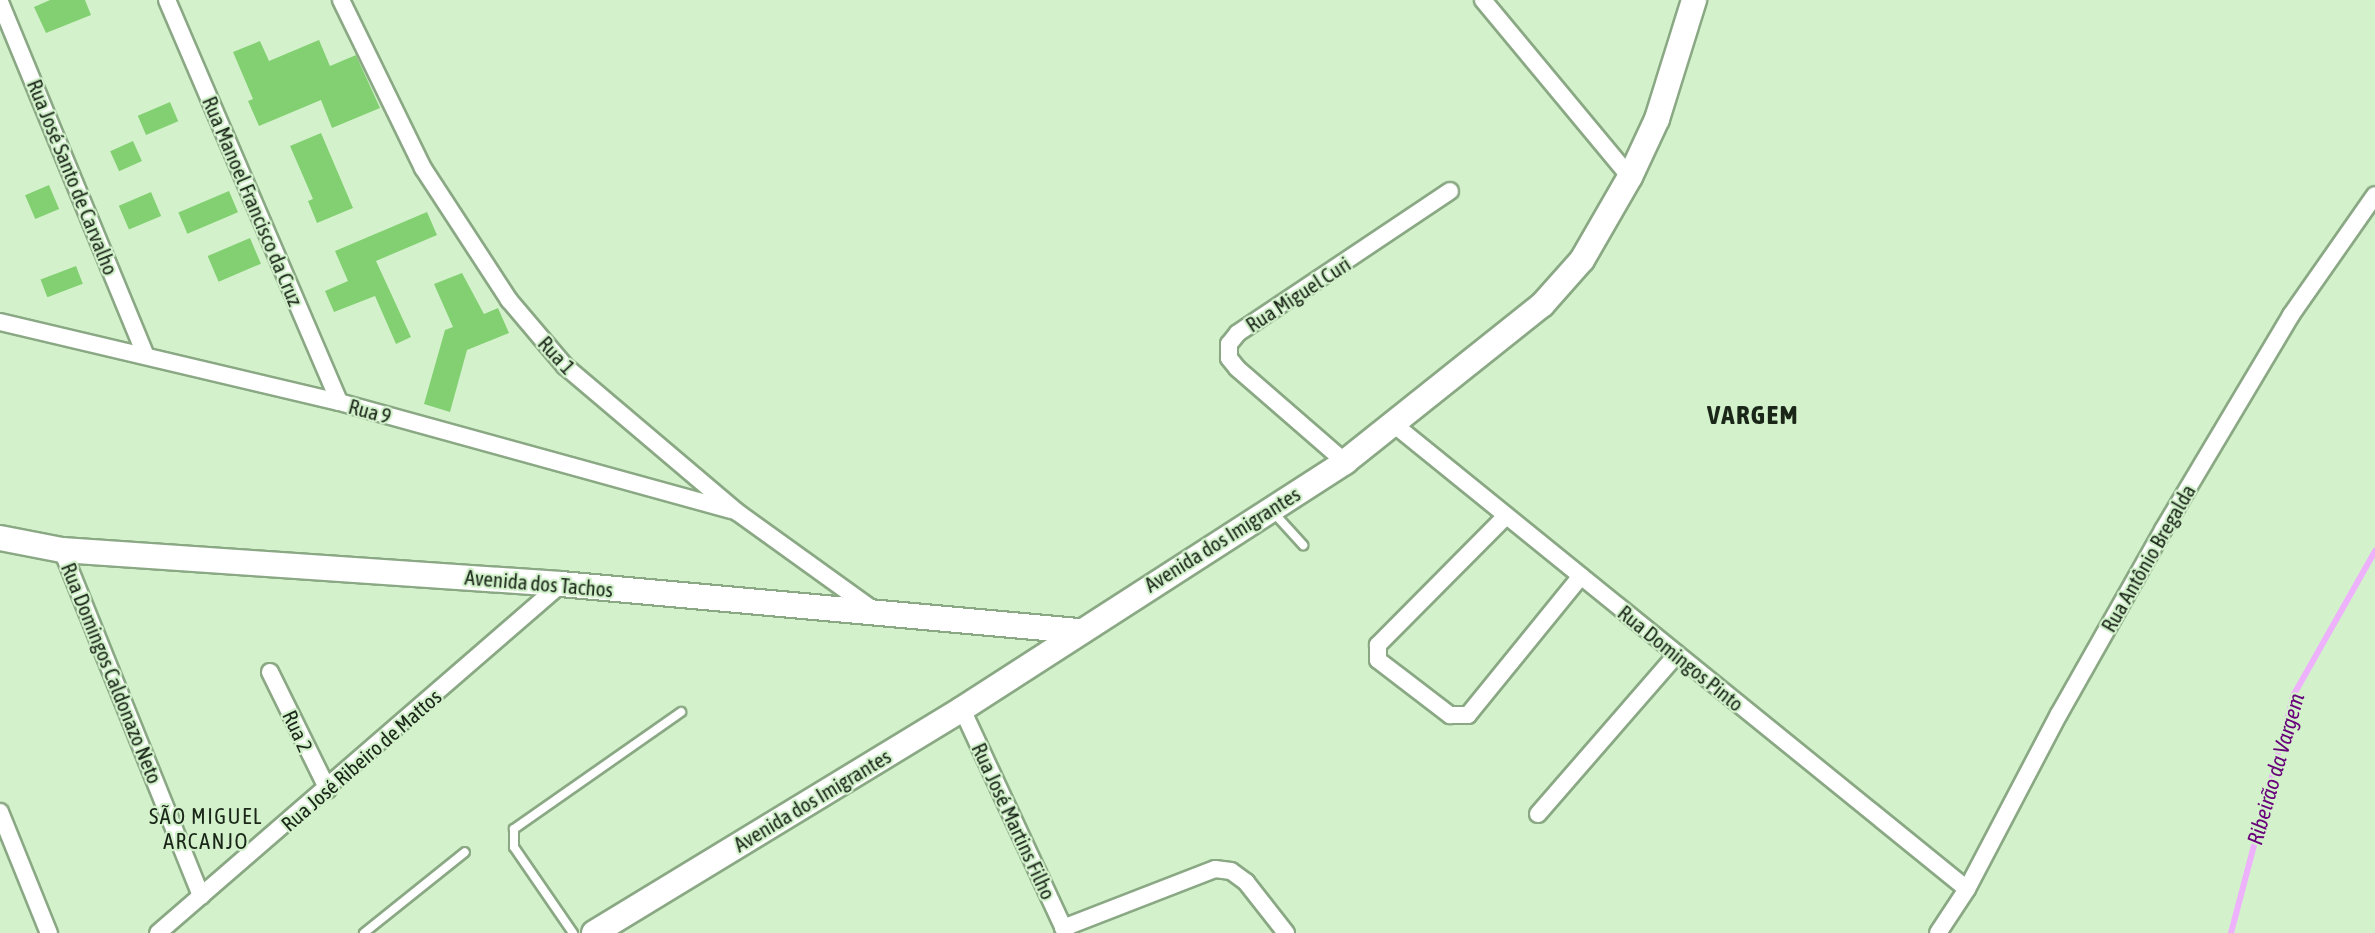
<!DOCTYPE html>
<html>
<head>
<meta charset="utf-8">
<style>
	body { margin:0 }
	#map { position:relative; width:2375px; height:933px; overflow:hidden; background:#d3f2cc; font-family:"Asap Condensed",sans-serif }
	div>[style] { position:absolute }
	.stream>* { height:6px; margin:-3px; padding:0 3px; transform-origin:3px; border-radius:3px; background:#eeb1fc }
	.building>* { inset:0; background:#83d072; transform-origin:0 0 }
	.roads { filter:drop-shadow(2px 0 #8aa884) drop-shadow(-2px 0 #8aa884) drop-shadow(0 2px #8aa884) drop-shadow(0 -2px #8aa884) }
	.lane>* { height:8px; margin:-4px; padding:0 4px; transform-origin:4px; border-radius:4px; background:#fff }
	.street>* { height:16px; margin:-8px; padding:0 8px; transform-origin:8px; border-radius:8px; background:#fff }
	.secondary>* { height:24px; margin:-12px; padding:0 12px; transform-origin:12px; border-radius:12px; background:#fff }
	span { translate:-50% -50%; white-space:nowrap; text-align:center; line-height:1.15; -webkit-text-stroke:4.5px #d3f2cc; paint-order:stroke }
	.street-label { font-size:21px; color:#1a2618 }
	.water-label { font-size:22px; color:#68017a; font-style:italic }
	.neighbourhood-label { font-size:22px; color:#1a2618; letter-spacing:1.5px }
	.district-label { font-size:27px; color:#1a2618; font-weight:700; letter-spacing:1.5px }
</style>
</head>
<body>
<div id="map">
	<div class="stream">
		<i style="left:2231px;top:933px;width:245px;rotate:-75.3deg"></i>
		<i style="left:2293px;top:696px;width:167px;rotate:-60.5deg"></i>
	</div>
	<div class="building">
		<i style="clip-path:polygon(50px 0,85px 0,91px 15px,46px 33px,34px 7px)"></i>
		<i style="clip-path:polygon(319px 40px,330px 66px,356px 55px,380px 108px,332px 128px,321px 100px,259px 126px,248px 101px,253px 99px,233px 52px,260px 41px,269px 61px)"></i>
		<i style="left:170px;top:102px;width:21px;height:35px;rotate:67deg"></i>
		<i style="clip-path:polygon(321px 133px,353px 208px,317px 223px,308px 201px,313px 199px,290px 146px)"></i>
		<i style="left:133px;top:141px;width:22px;height:25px;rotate:66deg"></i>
		<i style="left:49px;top:185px;width:26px;height:26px;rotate:67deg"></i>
		<i style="left:229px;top:191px;width:23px;height:55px;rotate:67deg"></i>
		<i style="left:151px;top:192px;width:26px;height:35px;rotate:67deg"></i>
		<i style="clip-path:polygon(427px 212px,437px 235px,376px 261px,411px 337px,396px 344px,375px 296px,334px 312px,325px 291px,348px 281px,335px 251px)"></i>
		<i style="left:250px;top:238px;width:28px;height:46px;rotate:67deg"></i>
		<i style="left:76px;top:266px;width:19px;height:38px;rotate:69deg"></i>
		<i style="clip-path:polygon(462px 273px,484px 314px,498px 308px,509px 333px,467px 350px,450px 412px,424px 404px,445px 330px,453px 327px,434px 284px)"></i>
	</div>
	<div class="roads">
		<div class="lane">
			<i style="left:1273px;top:512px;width:45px;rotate:47.7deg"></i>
			<i style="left:364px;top:933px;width:129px;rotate:-38.7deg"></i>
			<i style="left:573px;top:933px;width:104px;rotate:-124.5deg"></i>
			<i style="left:514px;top:847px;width:18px;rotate:-90deg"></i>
			<i style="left:514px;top:829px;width:204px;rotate:-35deg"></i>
		</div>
		<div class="street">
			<i style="left:167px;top:0;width:437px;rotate:66.8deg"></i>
			<i style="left:341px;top:0;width:187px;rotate:64deg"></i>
			<i style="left:423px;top:168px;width:158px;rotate:56.9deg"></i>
			<i style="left:509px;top:300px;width:87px;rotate:49.7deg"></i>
			<i style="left:565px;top:366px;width:226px;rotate:40.3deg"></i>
			<i style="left:737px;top:512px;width:171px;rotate:35.7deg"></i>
			<i style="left:1483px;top:0;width:230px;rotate:50.3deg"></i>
			<i style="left:0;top:2px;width:380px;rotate:67.6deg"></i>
			<i style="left:0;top:322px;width:348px;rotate:13.3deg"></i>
			<i style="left:339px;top:402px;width:407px;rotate:15.4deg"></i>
			<i style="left:1396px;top:426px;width:735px;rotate:39.04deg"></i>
			<i style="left:1345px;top:462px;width:143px;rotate:-139deg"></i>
			<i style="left:1237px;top:368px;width:13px;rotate:-129deg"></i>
			<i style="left:1229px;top:358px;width:14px;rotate:-90deg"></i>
			<i style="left:1229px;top:344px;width:14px;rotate:-51deg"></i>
			<i style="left:1238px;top:333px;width:255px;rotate:-33.8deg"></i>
			<i style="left:1506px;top:516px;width:182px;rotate:134.8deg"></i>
			<i style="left:1378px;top:645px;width:15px;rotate:90deg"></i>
			<i style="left:1378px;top:660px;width:91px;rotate:37.4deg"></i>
			<i style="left:1450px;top:715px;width:18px"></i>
			<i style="left:1468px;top:715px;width:179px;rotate:-50.9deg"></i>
			<i style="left:62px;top:550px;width:373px;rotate:68.1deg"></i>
			<i style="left:270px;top:672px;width:131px;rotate:63.8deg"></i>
			<i style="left:962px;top:709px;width:247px;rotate:65.1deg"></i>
			<i style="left:0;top:812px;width:131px;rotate:68deg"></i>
			<i style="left:1538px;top:814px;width:212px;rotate:-49deg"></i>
			<i style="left:1063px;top:928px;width:163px;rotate:-21.2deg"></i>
			<i style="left:1215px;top:869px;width:16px;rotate:7deg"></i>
			<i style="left:1231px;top:871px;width:19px;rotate:36deg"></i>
			<i style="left:1246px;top:882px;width:65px;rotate:51.9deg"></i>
			<i style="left:158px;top:933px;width:533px;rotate:-40.89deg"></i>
			<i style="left:1938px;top:933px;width:53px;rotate:-56.6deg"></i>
			<i style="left:1967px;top:889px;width:198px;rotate:-62.3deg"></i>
			<i style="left:2059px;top:714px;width:211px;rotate:-60.5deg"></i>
			<i style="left:2163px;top:530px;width:250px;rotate:-59.2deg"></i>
			<i style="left:2291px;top:315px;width:146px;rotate:-55deg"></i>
		</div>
		<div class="secondary">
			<i style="left:0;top:538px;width:63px;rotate:11deg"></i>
			<i style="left:62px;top:550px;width:500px;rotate:3.9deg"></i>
			<i style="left:561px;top:584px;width:519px;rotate:5.19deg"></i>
			<i style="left:594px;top:933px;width:431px;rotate:-31.3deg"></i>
			<i style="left:962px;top:709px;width:456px;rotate:-32.8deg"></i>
			<i style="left:1345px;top:462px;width:252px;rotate:-38.6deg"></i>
			<i style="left:1542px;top:305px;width:60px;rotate:-48.4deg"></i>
			<i style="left:1582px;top:260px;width:96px;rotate:-60deg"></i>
			<i style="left:1630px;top:177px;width:64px;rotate:-65deg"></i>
			<i style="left:1657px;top:119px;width:125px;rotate:-72.7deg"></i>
		</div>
	</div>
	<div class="street-label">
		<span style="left:73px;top:177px;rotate:68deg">Rua José Santo de Carvalho</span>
		<span style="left:253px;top:201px;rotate:67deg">Rua Manoel Francisco da Cruz</span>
		<span style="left:1298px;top:294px;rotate:-33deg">Rua Miguel Curi</span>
		<span style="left:557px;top:355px;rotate:47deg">Rua 1</span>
		<span style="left:370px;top:411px;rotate:15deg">Rua 9</span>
		<span style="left:1222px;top:539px;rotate:-32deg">Avenida dos Imigrantes</span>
		<span style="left:2148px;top:558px;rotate:-60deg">Rua Antônio Bregalda</span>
		<span style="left:539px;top:583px;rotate:5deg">Avenida dos Tachos</span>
		<span style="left:1681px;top:658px;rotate:39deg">Rua Domingos Pinto</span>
		<span style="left:112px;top:673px;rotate:68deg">Rua Domingos Caldonazo Neto</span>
		<span style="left:298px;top:731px;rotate:65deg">Rua 2</span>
		<span style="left:361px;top:760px;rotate:-41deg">Rua José Ribeiro de Mattos</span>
		<span style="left:812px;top:800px;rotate:-31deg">Avenida dos Imigrantes</span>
		<span style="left:1014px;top:821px;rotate:65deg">Rua José Martins Filho</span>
	</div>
	<div class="water-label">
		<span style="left:2276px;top:769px;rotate:-74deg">Ribeirão da Vargem</span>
	</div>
	<div class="neighbourhood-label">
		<span style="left:206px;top:829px">SÃO MIGUEL<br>ARCANJO</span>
	</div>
	<div class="district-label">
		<span style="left:1753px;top:415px">VARGEM</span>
	</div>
</div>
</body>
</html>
